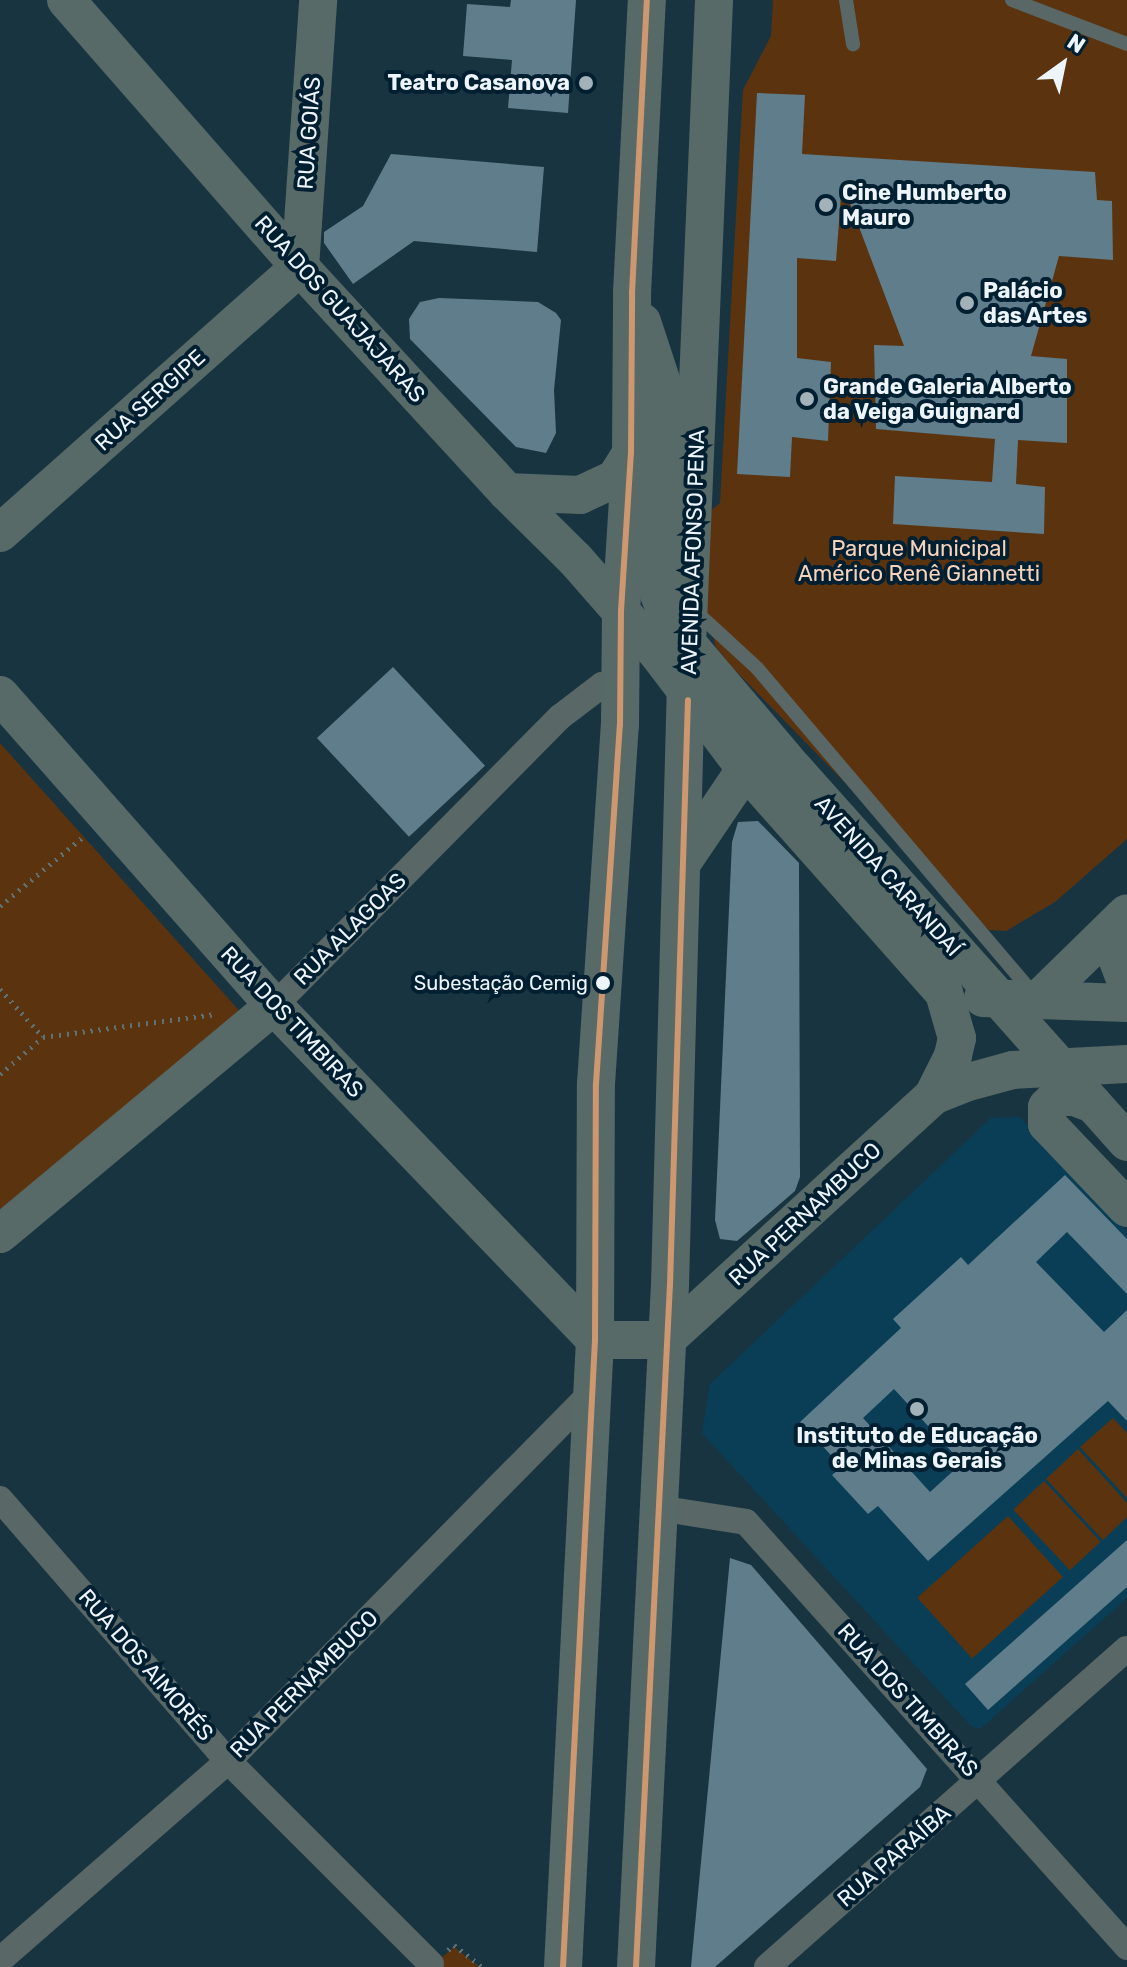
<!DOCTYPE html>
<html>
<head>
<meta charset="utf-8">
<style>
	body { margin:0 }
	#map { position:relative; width:1127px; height:1967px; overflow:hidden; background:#193441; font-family:Rubik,sans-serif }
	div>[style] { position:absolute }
	.built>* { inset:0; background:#093e56 }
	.green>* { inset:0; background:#5b330f; transform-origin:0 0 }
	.building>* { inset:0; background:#607d8b; transform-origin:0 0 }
	.path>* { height:5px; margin-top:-2.5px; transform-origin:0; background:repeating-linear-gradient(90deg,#617071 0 2px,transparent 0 8px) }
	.lane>* { height:14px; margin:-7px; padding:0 7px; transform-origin:7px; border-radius:7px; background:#596767 }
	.street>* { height:26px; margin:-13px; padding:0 13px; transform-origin:13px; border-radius:13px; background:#596767 }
	.secondary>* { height:38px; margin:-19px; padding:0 19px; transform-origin:19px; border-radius:19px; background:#576a68 }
	.bus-1>* { height:6px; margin:-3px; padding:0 3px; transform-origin:3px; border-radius:3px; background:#cd976f }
	.dots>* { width:22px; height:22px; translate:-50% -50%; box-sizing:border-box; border:4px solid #002032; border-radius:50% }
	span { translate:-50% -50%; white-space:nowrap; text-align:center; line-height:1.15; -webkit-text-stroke:8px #002032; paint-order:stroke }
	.bus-label { font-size:20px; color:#edf5fa }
	.right { translate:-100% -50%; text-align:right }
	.poi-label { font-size:22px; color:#edf5fa; font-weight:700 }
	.left { translate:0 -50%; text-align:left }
	.street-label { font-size:22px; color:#edf5fa }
	.park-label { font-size:22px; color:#f7d3bc }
	.north { position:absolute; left:1023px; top:24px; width:80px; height:80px; -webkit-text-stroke:6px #002032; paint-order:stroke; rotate:33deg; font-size:22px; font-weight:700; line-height:32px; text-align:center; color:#edf5fa }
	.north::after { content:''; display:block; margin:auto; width:28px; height:36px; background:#edf5fa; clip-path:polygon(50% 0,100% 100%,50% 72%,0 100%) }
</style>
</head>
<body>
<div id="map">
	<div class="built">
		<i style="clip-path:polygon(1020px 1117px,1127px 1232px,1127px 1598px,980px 1729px,971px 1726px,702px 1433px,710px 1384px,991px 1118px)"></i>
	</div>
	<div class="green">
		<i style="clip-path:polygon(773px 0,1127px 0,1127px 839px,1055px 902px,1006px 931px,989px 930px,732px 667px,716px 647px,702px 601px,705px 515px,720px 503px,743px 90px,771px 36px)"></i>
		<i style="clip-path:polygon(0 743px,252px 1025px,0 1234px)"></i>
		<i style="clip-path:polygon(1113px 1418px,1127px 1433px,1127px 1498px,1080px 1447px)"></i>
		<i style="clip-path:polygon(1078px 1449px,1127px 1503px,1127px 1517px,1103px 1540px,1046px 1479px)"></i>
		<i style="left:1044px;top:1481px;width:83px;height:42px;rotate:47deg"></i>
		<i style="left:1008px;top:1516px;width:82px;height:122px;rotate:48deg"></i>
		<i style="clip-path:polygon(454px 1947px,480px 1967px,431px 1967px)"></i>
	</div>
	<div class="building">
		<i style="clip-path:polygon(511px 0,576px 0,568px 113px,508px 108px,512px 60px,463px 56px,467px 4px,510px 7px)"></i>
		<i style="clip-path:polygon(757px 93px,805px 95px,802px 154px,1095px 172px,1097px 200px,1112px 201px,1113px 260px,1059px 256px,1031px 356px,1067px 359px,1067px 443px,1018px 440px,1016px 484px,1045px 487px,1044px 534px,893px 524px,895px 476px,992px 482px,995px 439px,876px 429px,874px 345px,904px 346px,842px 182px,836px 261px,797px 258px,797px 358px,831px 362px,828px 441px,792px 437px,790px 477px,737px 474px)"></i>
		<i style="clip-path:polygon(391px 154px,544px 167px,537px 252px,414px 241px,353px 284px,324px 243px,324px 232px,363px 206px)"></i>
		<i style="clip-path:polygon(439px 298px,538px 302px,556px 313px,561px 320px,554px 390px,556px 433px,546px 453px,516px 447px,410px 339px,409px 319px,420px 302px)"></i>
		<i style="left:393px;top:667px;width:135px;height:104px;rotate:47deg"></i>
		<i style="clip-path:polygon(758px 821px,799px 863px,800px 1177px,795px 1191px,737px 1241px,720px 1239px,715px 1220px,732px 842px,738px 822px)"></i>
		<i style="clip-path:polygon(evenodd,1065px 1175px,1127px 1239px,1127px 1294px,1067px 1232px,1036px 1262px,1104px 1332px,1127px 1310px,1127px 1421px,1108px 1401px,928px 1561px,878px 1506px,868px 1514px,832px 1475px,842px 1467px,800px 1422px,901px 1328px,893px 1319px,961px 1257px,968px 1265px,1065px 1175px,894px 1389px,962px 1463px,930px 1492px,863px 1418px,894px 1389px)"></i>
		<i style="clip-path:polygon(1127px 1540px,1127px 1587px,988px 1710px,965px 1684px)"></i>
		<i style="clip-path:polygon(730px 1558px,751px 1565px,927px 1769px,920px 1787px,715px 1967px,691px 1967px)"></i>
	</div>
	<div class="path">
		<i style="left:0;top:906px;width:109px;rotate:-39.8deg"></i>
		<i style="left:0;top:989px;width:64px;rotate:48.1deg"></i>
		<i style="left:43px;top:1037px;width:174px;rotate:-7.6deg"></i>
		<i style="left:0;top:1074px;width:57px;rotate:-40.7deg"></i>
		<i style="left:448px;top:1950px;width:8px;rotate:-40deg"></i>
		<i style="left:454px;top:1945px;width:36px;rotate:38deg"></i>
	</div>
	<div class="lane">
		<i style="left:846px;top:0;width:45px;rotate:81deg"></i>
		<i style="left:1012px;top:0;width:123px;rotate:20.9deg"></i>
		<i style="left:695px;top:611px;width:84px;rotate:42.6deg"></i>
		<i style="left:757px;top:668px;width:427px;rotate:49.7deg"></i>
	</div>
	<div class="street">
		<i style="left:274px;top:1006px;width:407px;rotate:-45.3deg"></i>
		<i style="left:560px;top:717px;width:53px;rotate:-37.3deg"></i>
		<i style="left:602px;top:685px;width:17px;rotate:-10deg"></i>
		<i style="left:0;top:1499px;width:347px;rotate:49deg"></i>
		<i style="left:228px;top:1761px;width:287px;rotate:45deg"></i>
		<i style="left:658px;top:1508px;width:89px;rotate:9deg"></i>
		<i style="left:746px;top:1522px;width:571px;rotate:48.12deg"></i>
		<i style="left:0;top:1960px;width:303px;rotate:-41.1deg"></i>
		<i style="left:228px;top:1761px;width:520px;rotate:-45.39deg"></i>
		<i style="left:767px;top:1967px;width:480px;rotate:-41.5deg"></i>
	</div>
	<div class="secondary">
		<i style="left:66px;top:0;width:355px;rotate:48.8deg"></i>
		<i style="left:300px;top:267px;width:306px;rotate:47.4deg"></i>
		<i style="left:507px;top:492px;width:95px;rotate:44.6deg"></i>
		<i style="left:575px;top:559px;width:128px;rotate:48.8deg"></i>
		<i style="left:659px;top:655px;width:146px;rotate:52.8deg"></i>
		<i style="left:747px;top:771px;width:297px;rotate:48.4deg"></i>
		<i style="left:944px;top:993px;width:47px;rotate:73.9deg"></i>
		<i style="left:957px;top:1038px;width:18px;rotate:103deg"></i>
		<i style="left:953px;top:1056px;width:45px;rotate:116.6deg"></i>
		<i style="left:642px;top:322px;width:67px;rotate:71.8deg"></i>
		<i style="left:663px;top:386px;width:198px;rotate:92.3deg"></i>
		<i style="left:655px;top:584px;width:42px;rotate:69deg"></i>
		<i style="left:670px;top:623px;width:192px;rotate:49.7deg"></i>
		<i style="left:794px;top:769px;width:500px;rotate:48.24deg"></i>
		<i style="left:507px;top:492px;width:73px;rotate:2.4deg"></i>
		<i style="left:580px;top:495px;width:38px;rotate:-25deg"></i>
		<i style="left:615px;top:479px;width:31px;rotate:-58deg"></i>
		<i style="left:0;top:533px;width:401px;rotate:-41.6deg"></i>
		<i style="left:300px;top:267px;width:268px;rotate:-86.1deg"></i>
		<i style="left:0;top:695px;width:414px;rotate:48.6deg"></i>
		<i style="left:274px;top:1006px;width:463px;rotate:46.1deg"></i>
		<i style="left:684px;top:860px;width:97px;rotate:-56deg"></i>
		<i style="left:738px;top:780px;width:13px;rotate:-45deg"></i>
		<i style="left:747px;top:771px;width:24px;rotate:-17deg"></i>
		<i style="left:1122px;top:918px;width:36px;rotate:101deg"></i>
		<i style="left:1115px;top:953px;width:34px;rotate:69deg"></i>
		<i style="left:983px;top:998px;width:144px;rotate:2deg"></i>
		<i style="left:1038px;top:1000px;width:124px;rotate:-44.3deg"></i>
		<i style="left:1093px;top:1104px;width:19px;rotate:-159deg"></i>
		<i style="left:1075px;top:1097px;width:18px;rotate:180deg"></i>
		<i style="left:1057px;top:1097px;width:14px;rotate:135deg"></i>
		<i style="left:1047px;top:1107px;width:17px;rotate:90deg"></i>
		<i style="left:1047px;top:1124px;width:116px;rotate:46.4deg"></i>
		<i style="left:0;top:1234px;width:356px;rotate:-39.8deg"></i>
		<i style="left:595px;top:1340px;width:71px"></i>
		<i style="left:666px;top:1340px;width:362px;rotate:-42.4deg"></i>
		<i style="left:933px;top:1096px;width:35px;rotate:-22deg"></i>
		<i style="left:965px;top:1083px;width:50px;rotate:-15.2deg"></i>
		<i style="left:1013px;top:1070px;width:114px;rotate:-3deg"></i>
		<i style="left:563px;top:1967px;width:628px;rotate:-87.08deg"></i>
		<i style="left:595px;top:1340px;width:256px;rotate:-89.8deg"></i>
		<i style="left:596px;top:1084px;width:360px;rotate:-86.2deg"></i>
		<i style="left:620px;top:725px;width:114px;rotate:-89.5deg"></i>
		<i style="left:621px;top:611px;width:158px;rotate:-86.4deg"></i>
		<i style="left:631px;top:453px;width:160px;rotate:-89.6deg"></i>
		<i style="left:632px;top:293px;width:293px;rotate:-87.1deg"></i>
		<i style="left:636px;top:1967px;width:683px;rotate:-87.15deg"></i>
		<i style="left:670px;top:1285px;width:640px;rotate:-88.48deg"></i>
		<i style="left:687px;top:645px;width:646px;rotate:-87.6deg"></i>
	</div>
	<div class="bus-1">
		<i style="left:563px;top:1967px;width:628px;rotate:-87.08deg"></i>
		<i style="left:595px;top:1340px;width:256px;rotate:-89.8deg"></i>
		<i style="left:596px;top:1084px;width:360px;rotate:-86.2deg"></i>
		<i style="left:620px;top:725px;width:114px;rotate:-89.5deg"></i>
		<i style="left:621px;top:611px;width:158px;rotate:-86.4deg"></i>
		<i style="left:631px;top:453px;width:160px;rotate:-89.6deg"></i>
		<i style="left:632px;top:293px;width:293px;rotate:-87.1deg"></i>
		<i style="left:636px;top:1967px;width:683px;rotate:-87.15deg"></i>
		<i style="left:670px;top:1285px;width:585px;rotate:-88.24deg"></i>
	</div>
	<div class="dots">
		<i style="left:586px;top:83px;background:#a3b1b9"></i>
		<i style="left:826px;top:205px;background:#a3b1b9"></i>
		<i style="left:967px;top:303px;background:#a3b1b9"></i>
		<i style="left:807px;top:399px;background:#a3b1b9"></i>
		<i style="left:603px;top:983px;background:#edf5fa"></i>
		<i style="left:917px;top:1409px;background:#a3b1b9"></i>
	</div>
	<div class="bus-label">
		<span class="right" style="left:588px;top:983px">Subestação Cemig</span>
	</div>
	<div class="poi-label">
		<span class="right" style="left:570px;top:83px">Teatro Casanova</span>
		<span class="left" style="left:842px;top:205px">Cine Humberto<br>Mauro</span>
		<span class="left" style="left:983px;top:303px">Palácio<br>das Artes</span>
		<span class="left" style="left:823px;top:399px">Grande Galeria Alberto<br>da Veiga Guignard</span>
		<span style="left:917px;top:1448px">Instituto de Educação<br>de Minas Gerais</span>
	</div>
	<div class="street-label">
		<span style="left:309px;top:133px;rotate:-86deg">RUA GOIÁS</span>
		<span style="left:340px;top:309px;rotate:48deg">RUA DOS GUAJAJARAS</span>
		<span style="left:150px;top:400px;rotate:-42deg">RUA SERGIPE</span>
		<span style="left:693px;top:552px;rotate:-88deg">AVENIDA AFONSO PENA</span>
		<span style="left:888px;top:876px;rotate:48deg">AVENIDA CARANDAÍ</span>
		<span style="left:350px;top:929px;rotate:-45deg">RUA ALAGOAS</span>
		<span style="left:292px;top:1022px;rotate:47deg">RUA DOS TIMBIRAS</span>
		<span style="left:805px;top:1214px;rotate:-43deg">RUA PERNAMBUCO</span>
		<span style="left:146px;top:1665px;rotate:49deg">RUA DOS AIMORÉS</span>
		<span style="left:304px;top:1684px;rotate:-45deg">RUA PERNAMBUCO</span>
		<span style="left:908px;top:1700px;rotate:48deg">RUA DOS TIMBIRAS</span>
		<span style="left:894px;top:1856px;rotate:-41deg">RUA PARAÍBA</span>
	</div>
	<div class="park-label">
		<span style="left:919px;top:561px">Parque Municipal<br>Américo Renê Giannetti</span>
	</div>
	<div class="north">N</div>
</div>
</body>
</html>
